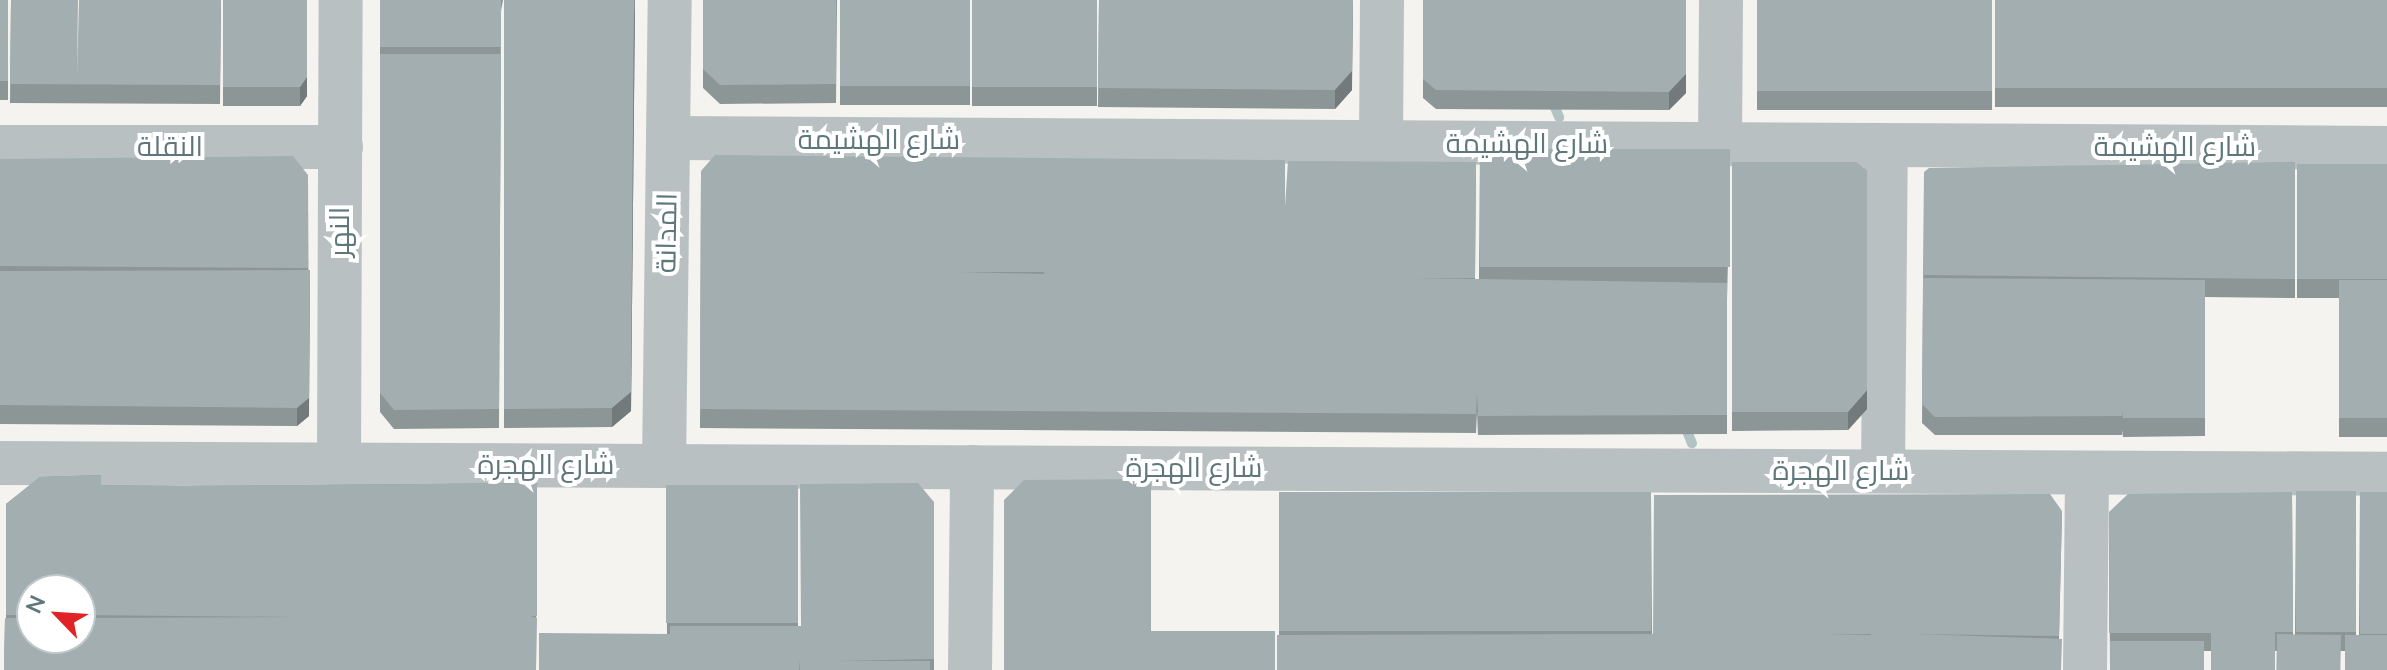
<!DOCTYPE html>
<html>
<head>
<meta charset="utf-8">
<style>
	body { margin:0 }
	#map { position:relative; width:2387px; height:670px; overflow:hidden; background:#f4f3ef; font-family:"Nunito Sans",Cairo,sans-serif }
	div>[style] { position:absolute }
	.stream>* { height:10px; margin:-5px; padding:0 5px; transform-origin:5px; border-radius:5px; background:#b1c3c3 }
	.minor>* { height:44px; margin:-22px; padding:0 22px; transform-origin:22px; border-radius:22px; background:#b9c0c2 }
	.wall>* { inset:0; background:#8c9697; transform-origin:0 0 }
	.shaded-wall>* { inset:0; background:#727a7b }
	.building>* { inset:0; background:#a3aeb0; transform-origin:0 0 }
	span { translate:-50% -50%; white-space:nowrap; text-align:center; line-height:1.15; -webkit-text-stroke:8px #fff; paint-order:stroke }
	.street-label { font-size:28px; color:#5f767a }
	.north { position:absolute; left:16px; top:574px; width:80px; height:80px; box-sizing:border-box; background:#fff; border:2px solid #bfc8ca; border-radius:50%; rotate:295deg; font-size:22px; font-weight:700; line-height:32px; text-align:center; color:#5f767a }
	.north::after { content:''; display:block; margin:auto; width:28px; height:36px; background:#e12226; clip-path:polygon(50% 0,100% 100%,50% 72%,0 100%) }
</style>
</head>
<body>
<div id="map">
	<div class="stream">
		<i style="left:1551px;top:98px;width:21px;rotate:67deg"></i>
		<i style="left:1683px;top:421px;width:24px;rotate:68deg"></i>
	</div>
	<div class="minor">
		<i style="left:668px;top:138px;width:1719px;rotate:0.33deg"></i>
		<i style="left:1381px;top:143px;width:143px;rotate:-89.6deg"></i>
		<i style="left:1720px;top:145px;width:145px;rotate:-89.6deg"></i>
		<i style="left:0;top:147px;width:341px"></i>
		<i style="left:0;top:463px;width:2387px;rotate:0.26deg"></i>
		<i style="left:339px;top:464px;width:464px;rotate:-89.8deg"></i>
		<i style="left:664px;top:466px;width:466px;rotate:-89.3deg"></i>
		<i style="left:1883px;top:471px;width:325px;rotate:-89.5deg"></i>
		<i style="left:970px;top:670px;width:203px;rotate:-89.4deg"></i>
		<i style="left:2085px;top:670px;width:197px;rotate:-89.4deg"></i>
	</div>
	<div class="wall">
		<i style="left:0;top:0;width:8px;height:100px"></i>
		<i style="clip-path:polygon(11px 0,77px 74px,221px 0,220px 104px,10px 103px)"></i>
		<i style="clip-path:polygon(223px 0,307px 0,307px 96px,300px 106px,223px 106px)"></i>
		<i style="clip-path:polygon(380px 0,503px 0,501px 11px,499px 428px,394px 429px,380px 412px)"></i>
		<i style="clip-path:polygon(504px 0,635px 0,631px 411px,612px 427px,504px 428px)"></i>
		<i style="clip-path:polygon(703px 0,837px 0,836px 103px,720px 104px,703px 88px)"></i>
		<i style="left:840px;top:0;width:130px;height:105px"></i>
		<i style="left:972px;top:0;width:125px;height:106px"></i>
		<i style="clip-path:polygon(1099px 0,1352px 90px,1335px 109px,1098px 107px)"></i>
		<i style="clip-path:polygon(1423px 0,1686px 93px,1669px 110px,1436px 109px,1423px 98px)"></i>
		<i style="left:1757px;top:0;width:235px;height:110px"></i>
		<i style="left:1995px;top:0;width:392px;height:107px"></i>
		<i style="clip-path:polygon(1480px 149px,1730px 182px,1727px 300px,1727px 434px,1478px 435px,1477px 412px,1476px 433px,700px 428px,701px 171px,1285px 207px,1476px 162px,1475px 279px,1479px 279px)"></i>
		<i style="clip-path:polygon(0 159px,308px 175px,309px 416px,297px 426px,0 424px)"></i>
		<i style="clip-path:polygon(1732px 162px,1867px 409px,1848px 430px,1732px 431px)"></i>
		<i style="clip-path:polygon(2295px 162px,2295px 298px,2205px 297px,2205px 436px,2123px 437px,2122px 430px,2122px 435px,1935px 435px,1922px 423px,1924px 172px)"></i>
		<i style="clip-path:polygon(2297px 164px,2387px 164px,2387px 437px,2339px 437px,2339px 298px,2297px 298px)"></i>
		<i style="clip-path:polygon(evenodd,101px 475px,101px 485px,183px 486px,537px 483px,536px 670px,4px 670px,5px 618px,6px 618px,6px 504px,40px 477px,101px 475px,32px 590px,80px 590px,80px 638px,32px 638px,32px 590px)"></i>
		<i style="clip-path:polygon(798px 485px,798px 626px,801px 626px,934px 502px,934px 670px,539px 670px,667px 634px,666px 487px)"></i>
		<i style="clip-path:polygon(2296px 491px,2356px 491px,2356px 635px,2359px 635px,2360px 492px,2387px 492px,2387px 670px,2345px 651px,2204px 651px,2110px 670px,2109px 512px,2292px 492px,2293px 635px,2295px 635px)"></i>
		<i style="clip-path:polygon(1651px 492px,1652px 634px,2062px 511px,2059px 639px,1279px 635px,1279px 494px)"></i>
	</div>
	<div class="shaded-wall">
		<i style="clip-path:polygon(635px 0,631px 411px,612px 427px,612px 408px)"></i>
		<i style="clip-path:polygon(1353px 0,1352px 90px,1335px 109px,1335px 90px)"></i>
		<i style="clip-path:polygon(1686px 0,1686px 93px,1669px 110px,1669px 92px)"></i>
		<i style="clip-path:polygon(307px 77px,307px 96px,300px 106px,300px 87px)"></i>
		<i style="clip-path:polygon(310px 270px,309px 416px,297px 426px,297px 408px)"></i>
		<i style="clip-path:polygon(1867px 390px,1867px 409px,1848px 430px,1848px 412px)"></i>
	</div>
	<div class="building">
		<i style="left:0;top:0;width:8px;height:81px"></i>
		<i style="clip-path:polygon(11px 0,78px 0,77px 76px,79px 0,221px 0,220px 85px,10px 84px)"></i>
		<i style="clip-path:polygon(223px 0,307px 0,307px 77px,300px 87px,223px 87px)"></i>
		<i style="left:380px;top:0;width:121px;height:47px"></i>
		<i style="clip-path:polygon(504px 0,634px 0,631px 392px,612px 408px,504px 409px)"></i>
		<i style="clip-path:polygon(703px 0,836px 0,836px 84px,720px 85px,703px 69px)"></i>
		<i style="left:840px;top:0;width:130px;height:86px"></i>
		<i style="left:972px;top:0;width:125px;height:87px"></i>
		<i style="clip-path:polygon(1099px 0,1353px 0,1352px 71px,1335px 90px,1098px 88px)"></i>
		<i style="clip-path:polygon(1423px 0,1553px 0,1553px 10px,1553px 0,1686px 0,1686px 74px,1669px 92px,1436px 90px,1423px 79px)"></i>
		<i style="left:1757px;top:0;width:235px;height:91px"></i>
		<i style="left:1995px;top:0;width:392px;height:88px"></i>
		<i style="clip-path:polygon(380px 54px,501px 54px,499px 409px,394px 410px,380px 393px)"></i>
		<i style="left:1480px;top:149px;width:250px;height:118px"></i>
		<i style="clip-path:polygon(evenodd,715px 155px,1285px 160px,1285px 207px,1288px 161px,1476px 162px,1475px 278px,1414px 278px,1727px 283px,1727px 415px,1478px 416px,1477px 393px,1476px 414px,700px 409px,701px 171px,715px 155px,960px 272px,1044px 272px,1044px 274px,960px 272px)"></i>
		<i style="clip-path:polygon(293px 156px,308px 175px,308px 268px,0 266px,0 159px)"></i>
		<i style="clip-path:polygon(1732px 162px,1856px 162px,1867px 170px,1867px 390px,1848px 412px,1732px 412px)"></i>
		<i style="clip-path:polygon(2295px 162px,2295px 279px,1924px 275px,1924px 172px,1929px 168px)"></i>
		<i style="left:2297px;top:164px;width:90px;height:115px"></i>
		<i style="clip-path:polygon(310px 270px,309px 398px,297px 408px,0 405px,0 271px)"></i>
		<i style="clip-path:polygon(1923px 278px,2205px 280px,2205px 418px,2123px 418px,2122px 411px,2122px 416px,1935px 417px,1922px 404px)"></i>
		<i style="left:2339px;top:280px;width:48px;height:138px"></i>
		<i style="clip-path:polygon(101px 475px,101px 485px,183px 486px,537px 483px,537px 616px,530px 616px,537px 618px,536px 670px,4px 670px,5px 618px,32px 618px,32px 638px,80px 638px,80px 618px,295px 617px,80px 615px,80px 590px,32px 590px,32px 615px,6px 615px,6px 504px,40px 477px)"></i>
		<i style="clip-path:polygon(1151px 479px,1151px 631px,1275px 631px,1275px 670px,1004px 670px,1004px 500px,1024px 480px)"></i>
		<i style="clip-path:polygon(918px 483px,934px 502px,934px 659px,837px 661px,930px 661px,930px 670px,800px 670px,799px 660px,799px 670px,539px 670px,539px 633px,670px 634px,670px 626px,801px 626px,800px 484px)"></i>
		<i style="left:798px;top:485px;width:138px;height:132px;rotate:90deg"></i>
		<i style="left:2296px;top:491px;width:60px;height:141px"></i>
		<i style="left:1651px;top:492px;width:139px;height:372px;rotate:90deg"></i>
		<i style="clip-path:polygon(2292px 492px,2293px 632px,2275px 632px,2275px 670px,2211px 670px,2211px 633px,2109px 633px,2109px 512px,2128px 494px)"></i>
		<i style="left:2360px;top:492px;width:27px;height:142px"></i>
		<i style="clip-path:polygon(evenodd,2050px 494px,2062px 511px,2059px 636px,1915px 634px,2062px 639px,2061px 670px,1277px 670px,1277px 635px,1653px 634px,1654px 495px,2050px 494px,1871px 634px,1871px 635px,1827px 635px,1871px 634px)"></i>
		<i style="left:2277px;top:634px;width:64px;height:36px;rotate:1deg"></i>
		<i style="left:2345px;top:635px;width:42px;height:35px"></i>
		<i style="left:2110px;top:641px;width:94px;height:29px"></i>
	</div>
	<div class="street-label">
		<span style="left:879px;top:140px">شارع الهشيمة</span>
		<span style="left:1527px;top:144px">شارع الهشيمة</span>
		<span style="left:170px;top:147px">النقلة</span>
		<span style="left:2175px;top:147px">شارع الهشيمة</span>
		<span style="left:340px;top:232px;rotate:-90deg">النهر</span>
		<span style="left:667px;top:233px;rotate:-89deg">المدانة</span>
		<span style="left:546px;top:465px">شارع الهجرة</span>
		<span style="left:1194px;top:468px">شارع الهجرة</span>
		<span style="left:1841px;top:471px">شارع الهجرة</span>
	</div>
	<div class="north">N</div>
</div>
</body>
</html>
